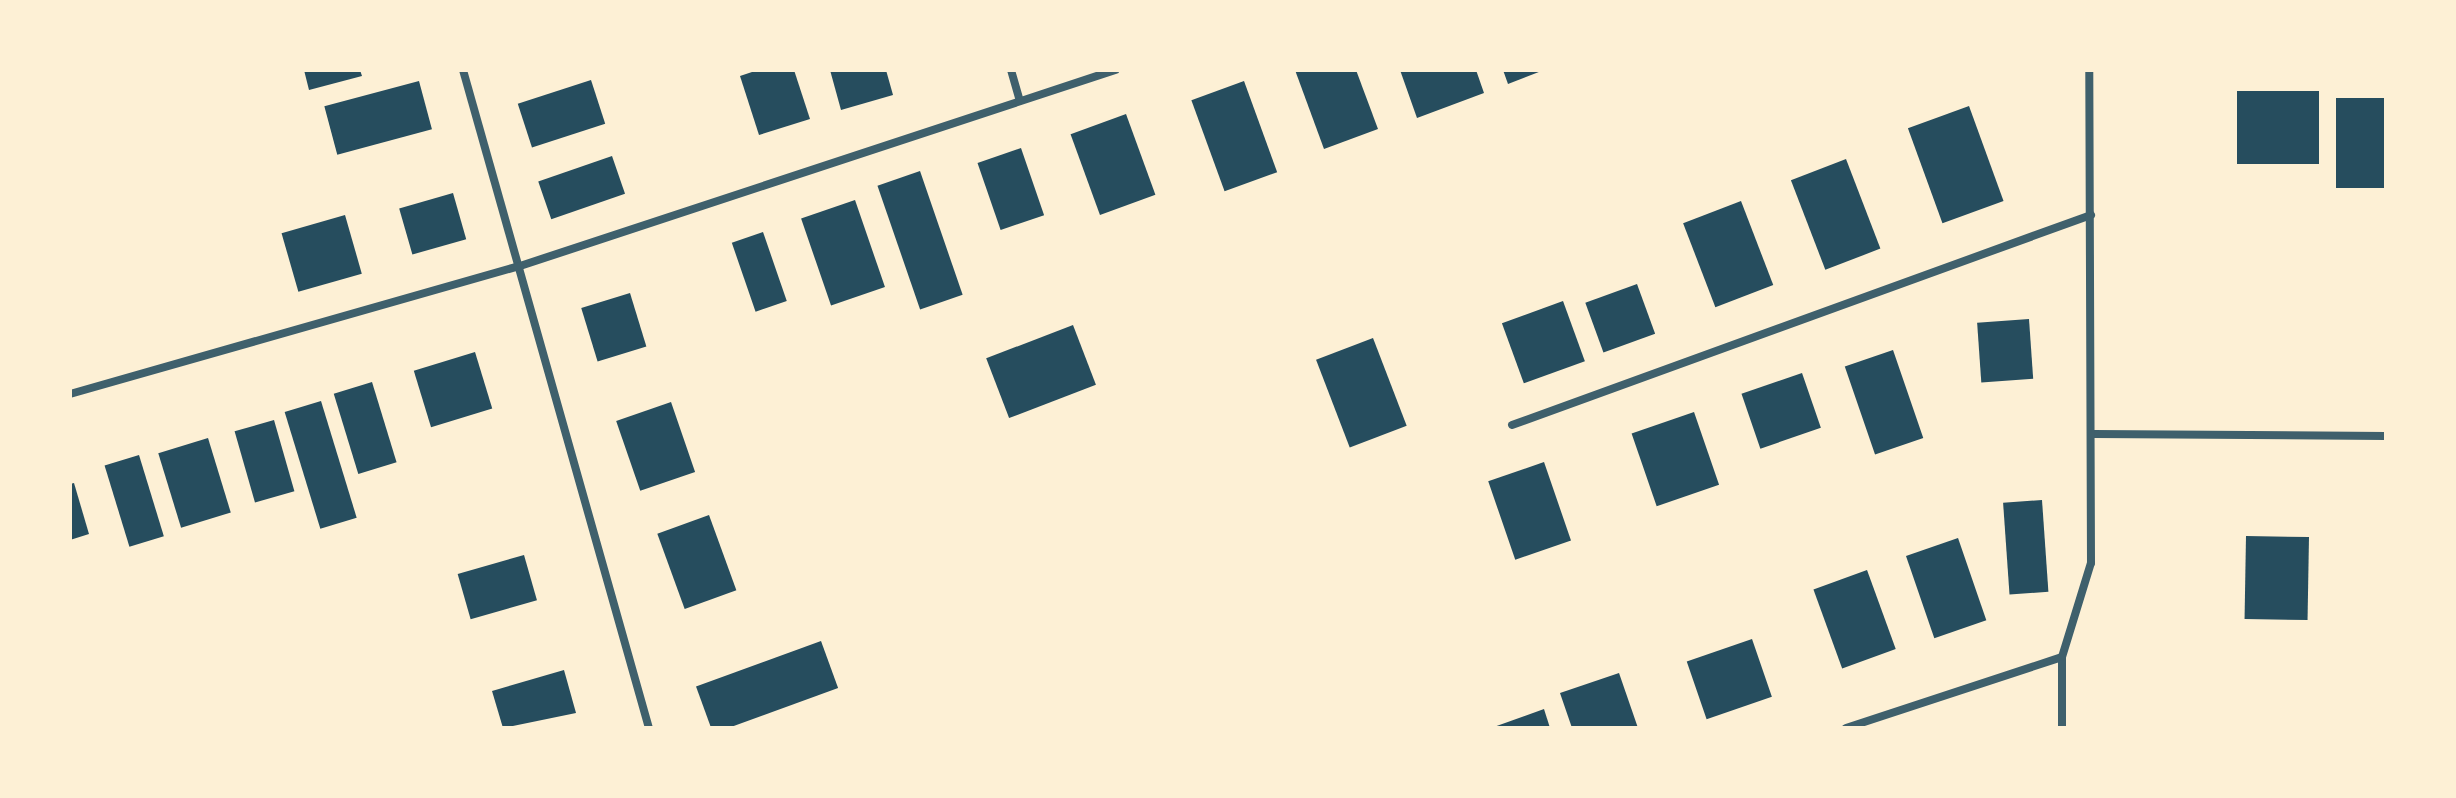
<!DOCTYPE html>
<html>
<head>
<meta charset="utf-8">
<style>
	body { margin:0 }
	#map { position:relative; width:2456px; height:798px; overflow:hidden; background:#fdf0d5; font-family:"Open Sans",sans-serif }
	div>[style] { position:absolute }
	.building>* { inset:0; background:#264d5e; transform-origin:0 0 }
	.minor>* { height:8px; margin:-4px; padding:0 4px; transform-origin:4px; border-radius:4px; background:#3f606c }
	span { translate:-50% -50%; white-space:nowrap; text-align:center; line-height:1.15; -webkit-text-stroke:8px #fdf0d5; paint-order:stroke }
	.frame { position:absolute; inset:0; border:72px solid #fdf0d5; pointer-events:none }
</style>
</head>
<body>
<div id="map">
	<div class="building">
		<i style="clip-path:polygon(304px 70px,360px 70px,362px 76px,309px 90px)"></i>
		<i style="clip-path:polygon(758px 70px,794px 70px,810px 119px,759px 135px,740px 76px)"></i>
		<i style="clip-path:polygon(830px 70px,886px 70px,893px 95px,841px 110px)"></i>
		<i style="clip-path:polygon(1295px 70px,1356px 70px,1378px 129px,1324px 149px)"></i>
		<i style="clip-path:polygon(1400px 70px,1476px 70px,1484px 93px,1417px 118px)"></i>
		<i style="clip-path:polygon(1503px 70px,1544px 70px,1508px 84px)"></i>
		<i style="left:591px;top:80px;width:46px;height:77px;rotate:72deg"></i>
		<i style="left:419px;top:81px;width:50px;height:98px;rotate:75deg"></i>
		<i style="left:1244px;top:81px;width:97px;height:56px;rotate:70deg"></i>
		<i style="left:2237px;top:91px;width:82px;height:73px"></i>
		<i style="left:2336px;top:98px;width:50px;height:90px"></i>
		<i style="left:1969px;top:106px;width:101px;height:65px;rotate:70deg"></i>
		<i style="left:1126px;top:114px;width:86px;height:59px;rotate:70deg"></i>
		<i style="left:1021px;top:148px;width:71px;height:46px;rotate:71deg"></i>
		<i style="left:612px;top:156px;width:40px;height:78px;rotate:71deg"></i>
		<i style="left:1846px;top:159px;width:96px;height:59px;rotate:69deg"></i>
		<i style="left:920px;top:171px;width:131px;height:45px;rotate:71deg"></i>
		<i style="left:453px;top:193px;width:48px;height:56px;rotate:74deg"></i>
		<i style="left:855px;top:200px;width:92px;height:57px;rotate:71deg"></i>
		<i style="left:1741px;top:201px;width:90px;height:62px;rotate:69deg"></i>
		<i style="left:345px;top:215px;width:61px;height:66px;rotate:74deg"></i>
		<i style="left:763px;top:232px;width:73px;height:33px;rotate:71deg"></i>
		<i style="left:1637px;top:284px;width:53px;height:55px;rotate:70deg"></i>
		<i style="left:630px;top:293px;width:56px;height:51px;rotate:73deg"></i>
		<i style="left:1563px;top:301px;width:64px;height:65px;rotate:70deg"></i>
		<i style="left:2029px;top:319px;width:60px;height:52px;rotate:86deg"></i>
		<i style="left:1073px;top:325px;width:64px;height:93px;rotate:69deg"></i>
		<i style="left:1373px;top:338px;width:94px;height:61px;rotate:69deg"></i>
		<i style="left:1893px;top:350px;width:93px;height:51px;rotate:71deg"></i>
		<i style="left:475px;top:352px;width:59px;height:64px;rotate:73deg"></i>
		<i style="left:1802px;top:373px;width:58px;height:64px;rotate:71deg"></i>
		<i style="left:372px;top:382px;width:84px;height:40px;rotate:73deg"></i>
		<i style="left:321px;top:401px;width:122px;height:38px;rotate:73deg"></i>
		<i style="left:671px;top:402px;width:74px;height:58px;rotate:71deg"></i>
		<i style="left:1694px;top:412px;width:77px;height:66px;rotate:71deg"></i>
		<i style="left:274px;top:420px;width:74px;height:41px;rotate:74deg"></i>
		<i style="left:208px;top:438px;width:78px;height:52px;rotate:73deg"></i>
		<i style="left:139px;top:455px;width:85px;height:36px;rotate:73deg"></i>
		<i style="left:1544px;top:462px;width:83px;height:59px;rotate:71deg"></i>
		<i style="clip-path:polygon(74px 483px,89px 534px,70px 540px,70px 484px)"></i>
		<i style="left:2042px;top:500px;width:92px;height:39px;rotate:86deg"></i>
		<i style="left:709px;top:515px;width:80px;height:55px;rotate:70deg"></i>
		<i style="left:2246px;top:536px;width:63px;height:83px;rotate:1deg"></i>
		<i style="left:1958px;top:538px;width:87px;height:55px;rotate:71deg"></i>
		<i style="left:524px;top:555px;width:47px;height:69px;rotate:74deg"></i>
		<i style="left:1867px;top:570px;width:84px;height:57px;rotate:70deg"></i>
		<i style="left:1752px;top:639px;width:61px;height:69px;rotate:71deg"></i>
		<i style="left:821px;top:641px;width:50px;height:133px;rotate:70deg"></i>
		<i style="clip-path:polygon(564px 670px,576px 713px,503px 728px,492px 691px)"></i>
		<i style="clip-path:polygon(1619px 673px,1638px 728px,1572px 728px,1560px 693px)"></i>
		<i style="clip-path:polygon(1544px 709px,1550px 728px,1491px 728px)"></i>
	</div>
	<div class="minor">
		<i style="left:463px;top:70px;width:684px;rotate:74.22deg"></i>
		<i style="left:1011px;top:70px;width:32px;rotate:74deg"></i>
		<i style="left:70px;top:394px;width:465px;rotate:-15.9deg"></i>
		<i style="left:517px;top:267px;width:630px;rotate:-18.23deg"></i>
		<i style="left:1512px;top:425px;width:616px;rotate:-19.94deg"></i>
		<i style="left:2094px;top:434px;width:292px;rotate:0.4deg"></i>
		<i style="left:1846px;top:728px;width:227px;rotate:-18.2deg"></i>
		<i style="left:2062px;top:728px;width:71px;rotate:-90deg"></i>
		<i style="left:2062px;top:657px;width:98px;rotate:-72.9deg"></i>
		<i style="left:2091px;top:563px;width:493px;rotate:-90.2deg"></i>
	</div>
	<div class="frame"></div>
</div>
</body>
</html>
